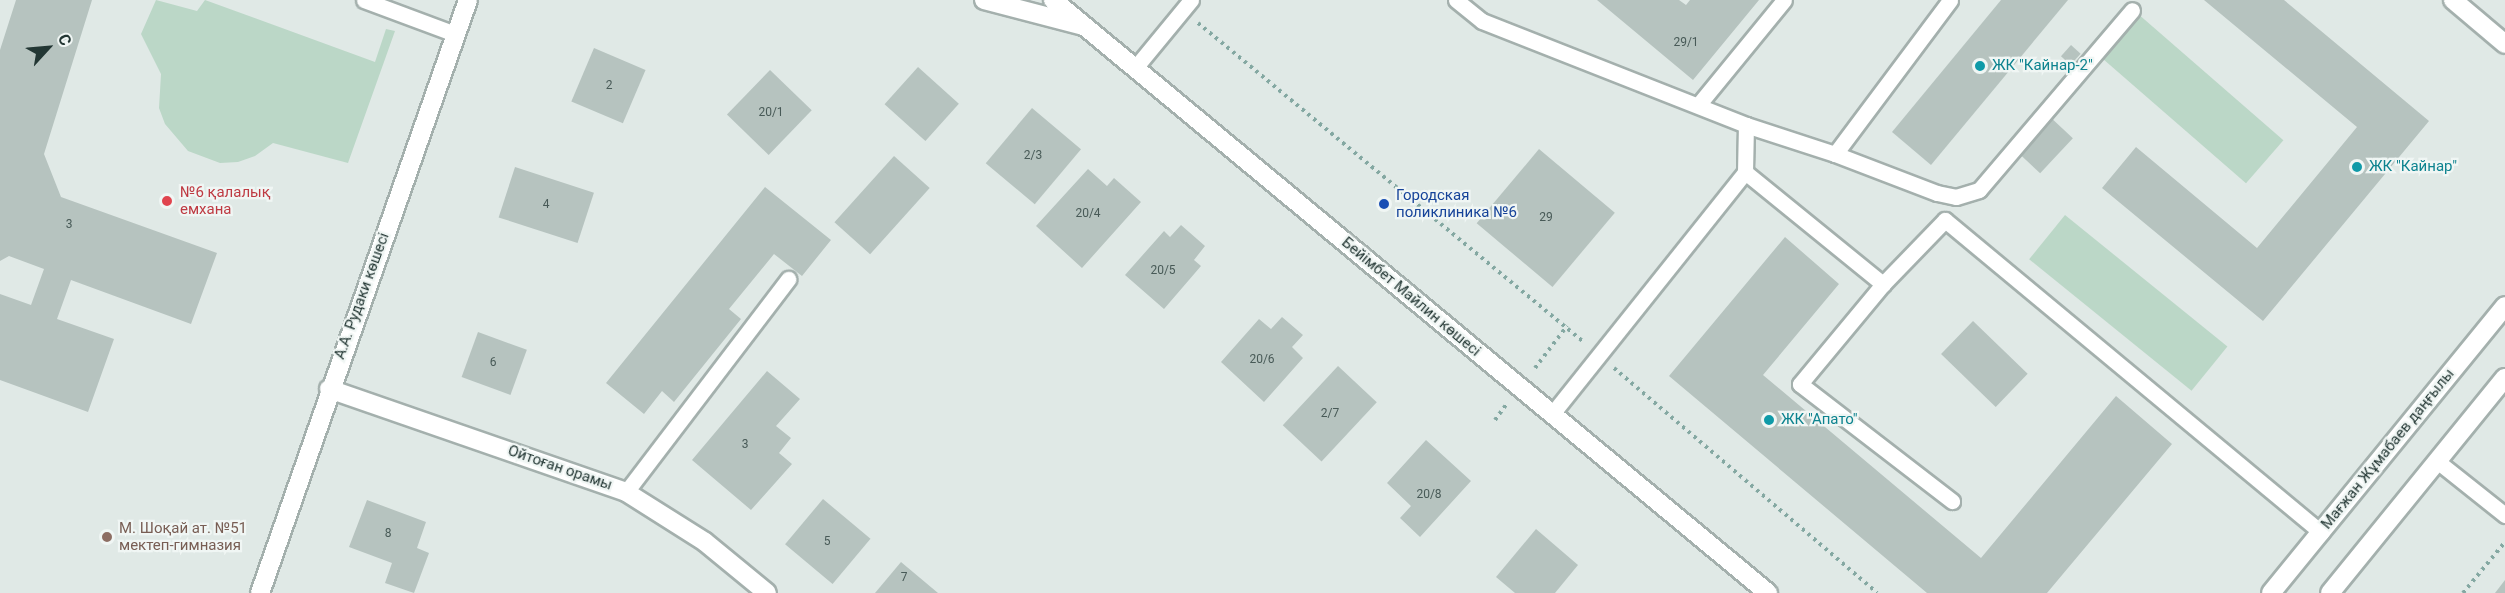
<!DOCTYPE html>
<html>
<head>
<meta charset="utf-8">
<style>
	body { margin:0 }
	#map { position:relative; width:2505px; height:593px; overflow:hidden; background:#e0e9e6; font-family:Roboto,sans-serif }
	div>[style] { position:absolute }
	.green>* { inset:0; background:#bbd7c7; transform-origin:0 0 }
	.building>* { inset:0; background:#b6c3bf; transform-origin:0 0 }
	.path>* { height:4px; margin-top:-2px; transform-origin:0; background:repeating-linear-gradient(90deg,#84a8a2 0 3px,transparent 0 7.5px) }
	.roads { filter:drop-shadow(2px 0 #a4b0ad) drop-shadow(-2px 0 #a4b0ad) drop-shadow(0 2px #a4b0ad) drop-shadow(0 -2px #a4b0ad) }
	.service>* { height:15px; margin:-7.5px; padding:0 7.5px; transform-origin:7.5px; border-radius:7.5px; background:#fff }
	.minor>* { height:18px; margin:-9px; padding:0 9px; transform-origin:9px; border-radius:9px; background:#fff }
	.tertiary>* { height:18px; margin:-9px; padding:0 9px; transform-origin:9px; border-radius:9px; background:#fff }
	.secondary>* { height:18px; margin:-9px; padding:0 9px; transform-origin:9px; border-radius:9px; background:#fff }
	.dots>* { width:16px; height:16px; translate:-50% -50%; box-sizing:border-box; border:3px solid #f0f6f4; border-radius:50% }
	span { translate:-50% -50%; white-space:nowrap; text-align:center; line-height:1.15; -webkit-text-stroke:4.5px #f0f6f4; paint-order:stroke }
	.number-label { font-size:12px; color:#485a57 }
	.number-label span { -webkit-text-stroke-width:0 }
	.culture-label { font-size:15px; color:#0d838f }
	.left { translate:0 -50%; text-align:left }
	.health-label { font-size:15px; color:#be3a42 }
	.transit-label { font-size:15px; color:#164399 }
	.street-label { font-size:15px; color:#233734 }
	.education-label { font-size:15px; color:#785e54 }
	.north { position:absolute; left:18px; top:18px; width:60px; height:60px; -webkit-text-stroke:4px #f0f6f4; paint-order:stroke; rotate:64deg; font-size:16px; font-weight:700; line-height:24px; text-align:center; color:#233734 }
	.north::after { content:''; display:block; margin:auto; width:21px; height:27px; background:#233734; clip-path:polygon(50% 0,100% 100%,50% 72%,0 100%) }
</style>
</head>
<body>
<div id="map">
	<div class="green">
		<i style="clip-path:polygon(156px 0,197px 11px,205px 0,375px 62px,386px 29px,395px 31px,348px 163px,273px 143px,255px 156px,238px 162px,220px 163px,188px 151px,165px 124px,159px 108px,161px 74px,141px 34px)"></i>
		<i style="left:2137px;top:13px;width:194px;height:57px;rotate:41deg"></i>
		<i style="left:2065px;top:215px;width:209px;height:57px;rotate:39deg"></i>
	</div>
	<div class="building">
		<i style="clip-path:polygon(16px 0,92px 0,44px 154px,61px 197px,217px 253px,191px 324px,71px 280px,57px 319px,114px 339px,88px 412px,0 380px,0 294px,31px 305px,44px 269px,9px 256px,0 261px,0 50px)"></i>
		<i style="clip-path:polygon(1597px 0,1679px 0,1686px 5px,1690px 0,1759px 0,1693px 80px)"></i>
		<i style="clip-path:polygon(2001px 0,2068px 0,1931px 165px,1892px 132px)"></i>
		<i style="clip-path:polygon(2204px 0,2284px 0,2429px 121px,2263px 321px,2102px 188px,2136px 147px,2257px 248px,2357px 127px)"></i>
		<i style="left:2071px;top:45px;width:13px;height:15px;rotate:42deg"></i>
		<i style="left:594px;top:48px;width:56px;height:58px;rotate:23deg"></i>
		<i style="left:918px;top:67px;width:55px;height:50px;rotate:42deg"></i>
		<i style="left:770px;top:70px;width:58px;height:62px;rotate:44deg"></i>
		<i style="left:1032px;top:108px;width:64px;height:72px;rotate:40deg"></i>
		<i style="left:2048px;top:115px;width:34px;height:48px;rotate:43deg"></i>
		<i style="left:1539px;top:149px;width:99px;height:97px;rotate:40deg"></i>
		<i style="left:894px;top:156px;width:48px;height:89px;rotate:42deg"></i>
		<i style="left:515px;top:167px;width:83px;height:53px;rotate:18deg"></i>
		<i style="clip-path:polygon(1088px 169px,1107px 186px,1114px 178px,1141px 202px,1082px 268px,1036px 226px)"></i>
		<i style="clip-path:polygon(765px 187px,831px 240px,802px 276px,774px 254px,729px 309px,741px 319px,674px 402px,662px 391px,644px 414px,606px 383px)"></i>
		<i style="clip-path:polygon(1181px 225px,1205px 246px,1194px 260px,1201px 266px,1164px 309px,1125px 275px,1164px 231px,1170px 237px)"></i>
		<i style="clip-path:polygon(1785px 237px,1839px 284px,1763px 375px,1981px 558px,2116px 396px,2172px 444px,2047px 593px,1927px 593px,1669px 376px)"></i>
		<i style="clip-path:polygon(1282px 317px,1303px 335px,1292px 347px,1303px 358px,1264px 402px,1221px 362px,1259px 319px,1271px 329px)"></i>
		<i style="left:1973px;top:321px;width:76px;height:46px;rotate:44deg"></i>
		<i style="left:478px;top:332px;width:52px;height:48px;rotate:20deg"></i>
		<i style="left:1338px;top:366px;width:53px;height:81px;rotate:43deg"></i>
		<i style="clip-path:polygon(767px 371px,800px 399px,776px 426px,791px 438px,779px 453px,792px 464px,751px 510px,692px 460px)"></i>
		<i style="clip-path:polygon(1426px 440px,1471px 481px,1420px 537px,1400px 518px,1411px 506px,1387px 483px)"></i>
		<i style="left:823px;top:499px;width:62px;height:59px;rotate:40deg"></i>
		<i style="clip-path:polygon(367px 500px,426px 522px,417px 548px,429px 553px,414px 593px,385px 583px,392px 563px,349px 547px)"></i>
		<i style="clip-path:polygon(1536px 529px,1578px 565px,1555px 593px,1515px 593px,1496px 577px)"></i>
		<i style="clip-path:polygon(901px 562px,938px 593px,875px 593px)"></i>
		<i style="clip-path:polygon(2505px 580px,2505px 593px,2495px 593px)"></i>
	</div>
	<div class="path">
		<i style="left:1198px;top:23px;width:499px;rotate:39.6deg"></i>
		<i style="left:1535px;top:368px;width:53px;rotate:-52.7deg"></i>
		<i style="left:1614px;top:368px;width:346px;rotate:40.5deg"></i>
		<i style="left:1495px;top:420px;width:19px;rotate:-54deg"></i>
		<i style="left:2463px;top:593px;width:66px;rotate:-50.5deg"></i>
	</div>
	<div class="roads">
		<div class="service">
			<i style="left:364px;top:0;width:97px;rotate:20.5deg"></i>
			<i style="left:1456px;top:0;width:33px;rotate:39deg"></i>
			<i style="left:1482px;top:21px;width:284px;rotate:21.5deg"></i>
			<i style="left:1746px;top:125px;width:94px;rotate:18deg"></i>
			<i style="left:1835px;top:154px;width:192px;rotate:-53.2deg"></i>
			<i style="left:1135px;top:68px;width:88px;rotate:-50.5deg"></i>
			<i style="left:1699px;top:104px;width:134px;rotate:-50.7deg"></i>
			<i style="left:1835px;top:154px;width:109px;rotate:20.9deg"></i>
			<i style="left:1937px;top:193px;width:19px;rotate:12deg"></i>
			<i style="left:1956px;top:197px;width:24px;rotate:-17deg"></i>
			<i style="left:1979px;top:190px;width:236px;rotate:-49.6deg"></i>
			<i style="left:1745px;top:172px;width:47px;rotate:-88.8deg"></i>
			<i style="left:1883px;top:284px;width:130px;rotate:129.7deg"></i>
			<i style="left:1800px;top:384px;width:192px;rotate:37.6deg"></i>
			<i style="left:1552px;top:414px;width:310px;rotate:-51.4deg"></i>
			<i style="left:1745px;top:172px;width:178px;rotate:39.1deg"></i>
			<i style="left:1883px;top:284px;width:89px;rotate:-45.9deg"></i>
			<i style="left:1945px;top:220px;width:489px;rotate:39.7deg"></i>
			<i style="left:2437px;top:461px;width:87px;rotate:38.5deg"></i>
			<i style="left:626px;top:492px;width:268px;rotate:-52.7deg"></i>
		</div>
		<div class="minor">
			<i style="left:984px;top:0;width:103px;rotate:14.6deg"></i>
			<i style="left:329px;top:389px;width:314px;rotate:19.1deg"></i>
			<i style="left:626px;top:492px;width:93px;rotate:32.3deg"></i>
			<i style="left:705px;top:542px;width:80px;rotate:39.4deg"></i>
			<i style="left:260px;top:593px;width:628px;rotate:-70.67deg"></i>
		</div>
		<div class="tertiary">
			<i style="left:1053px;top:0;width:929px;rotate:39.67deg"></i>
			<i style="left:2453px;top:0;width:68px;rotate:40.2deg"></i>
		</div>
		<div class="secondary">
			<i style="left:2271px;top:593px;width:370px;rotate:-50.8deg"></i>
			<i style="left:2330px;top:593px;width:277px;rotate:-50.9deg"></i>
		</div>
	</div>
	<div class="dots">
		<i style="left:1980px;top:66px;background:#0f9aa8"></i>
		<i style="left:2357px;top:167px;background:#0f9aa8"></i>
		<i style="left:167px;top:201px;background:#e0444e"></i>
		<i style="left:1384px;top:204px;background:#1a4fb4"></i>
		<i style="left:1769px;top:420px;background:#0f9aa8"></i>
		<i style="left:107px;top:537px;background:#8d6e63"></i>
	</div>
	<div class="number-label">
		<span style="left:1686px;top:43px">29/1</span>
		<span style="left:609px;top:86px">2</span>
		<span style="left:771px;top:113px">20/1</span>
		<span style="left:1033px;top:156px">2/3</span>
		<span style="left:546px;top:205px">4</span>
		<span style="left:1088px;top:214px">20/4</span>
		<span style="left:1546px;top:218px">29</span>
		<span style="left:69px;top:225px">3</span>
		<span style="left:1163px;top:271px">20/5</span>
		<span style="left:1262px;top:360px">20/6</span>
		<span style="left:493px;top:363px">6</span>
		<span style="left:1330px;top:414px">2/7</span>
		<span style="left:745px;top:445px">3</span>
		<span style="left:1429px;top:495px">20/8</span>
		<span style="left:388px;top:534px">8</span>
		<span style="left:827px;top:542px">5</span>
		<span style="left:904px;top:578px">7</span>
	</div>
	<div class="culture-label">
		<span class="left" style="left:1992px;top:66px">ЖК "Кайнар-2"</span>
		<span class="left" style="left:2369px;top:167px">ЖК "Кайнар"</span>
		<span class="left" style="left:1781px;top:420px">ЖК "Апато"</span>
	</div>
	<div class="health-label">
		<span class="left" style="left:180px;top:201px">№6 қалалық<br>емхана</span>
	</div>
	<div class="transit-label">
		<span class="left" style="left:1396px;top:204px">Городская<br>поликлиника №6</span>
	</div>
	<div class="street-label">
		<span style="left:362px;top:296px;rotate:-70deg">А.А. Рудаки көшесі</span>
		<span style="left:1411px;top:297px;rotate:40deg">Бейімбет Майлин көшесі</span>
		<span style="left:2388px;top:449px;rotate:-51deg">Мағжан Жұмабаев даңғылы</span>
		<span style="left:560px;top:468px;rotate:19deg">Ойтоған орамы</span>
	</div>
	<div class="education-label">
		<span class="left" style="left:119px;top:537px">М. Шоқай ат. №51<br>мектеп-гимназия</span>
	</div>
	<div class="north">С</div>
</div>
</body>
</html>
